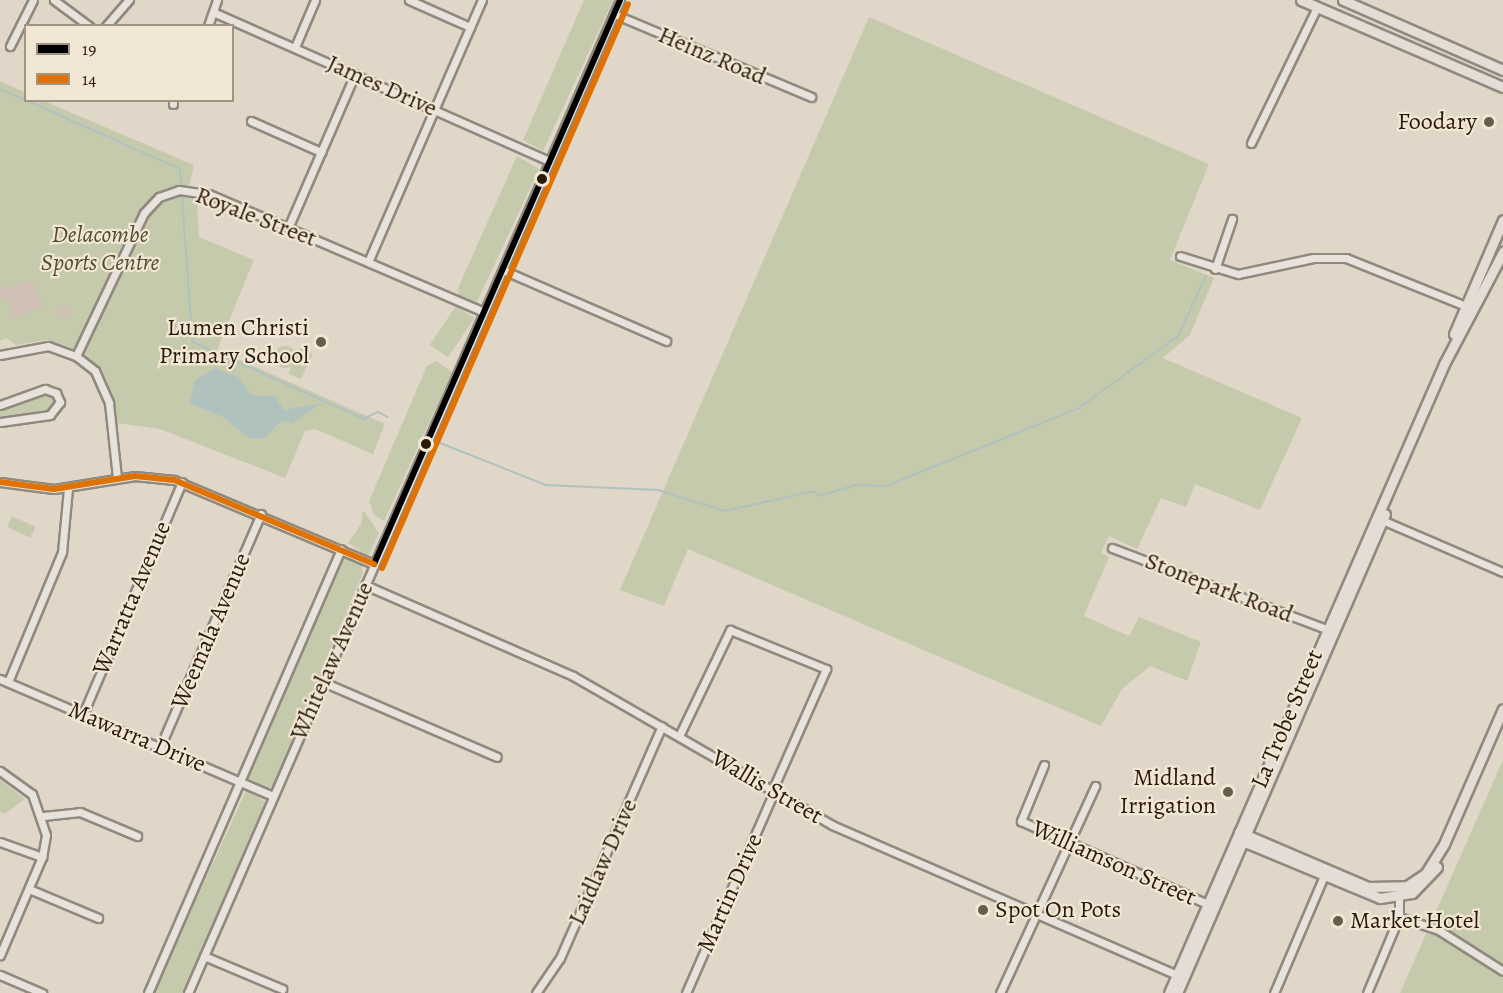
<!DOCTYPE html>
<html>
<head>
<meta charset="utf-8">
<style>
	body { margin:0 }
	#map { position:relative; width:1503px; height:993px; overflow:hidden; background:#e0d7c8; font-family:Alegreya,serif }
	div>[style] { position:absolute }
	.green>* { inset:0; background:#c6caac; transform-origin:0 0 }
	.round { border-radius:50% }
	.water>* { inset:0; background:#b0c2be }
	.stream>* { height:1.5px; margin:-0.75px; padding:0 0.75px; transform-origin:0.75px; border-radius:0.75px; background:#b0c2be }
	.building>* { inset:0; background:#d0c0b5 }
	.roads { filter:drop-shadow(2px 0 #90897e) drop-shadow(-2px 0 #90897e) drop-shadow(0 2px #90897e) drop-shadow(0 -2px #90897e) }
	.minor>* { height:7px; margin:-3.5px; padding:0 3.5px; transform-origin:3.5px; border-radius:3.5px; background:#e7e2db }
	.major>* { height:9px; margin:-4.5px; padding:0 4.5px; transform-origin:4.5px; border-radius:4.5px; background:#e3ddd5 }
	.bus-1>* { height:6px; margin:-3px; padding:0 3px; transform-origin:3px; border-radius:3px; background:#000 }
	.bus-2>* { height:6px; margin:-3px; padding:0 3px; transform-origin:3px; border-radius:3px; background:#df7202 }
	.bus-3>* { height:6px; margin:-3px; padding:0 3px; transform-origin:3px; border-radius:3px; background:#df7202 }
	.dots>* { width:16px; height:16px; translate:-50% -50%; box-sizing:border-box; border:3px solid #f2e6d4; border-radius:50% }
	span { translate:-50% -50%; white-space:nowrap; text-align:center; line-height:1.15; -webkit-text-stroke:4.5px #f2e6d4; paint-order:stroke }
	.street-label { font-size:24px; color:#291a0a }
	.poi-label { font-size:24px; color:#291a0a }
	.right { translate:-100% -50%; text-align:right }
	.left { translate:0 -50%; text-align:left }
	.park-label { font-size:24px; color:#524c34; font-style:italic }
	.legend { position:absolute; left:24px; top:24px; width:210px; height:78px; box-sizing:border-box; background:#f2e6d4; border:2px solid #a29483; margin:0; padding:8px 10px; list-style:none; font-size:18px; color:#291a0a }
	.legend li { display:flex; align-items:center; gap:12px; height:30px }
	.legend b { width:30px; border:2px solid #a29483 }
</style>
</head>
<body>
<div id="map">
	<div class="green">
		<i style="clip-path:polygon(584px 0,613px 0,543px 151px,523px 140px)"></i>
		<i style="clip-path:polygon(869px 17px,1209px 164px,1170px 260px,1214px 278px,1190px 335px,1163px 358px,1302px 418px,1260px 510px,1195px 484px,1186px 507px,1161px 498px,1137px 549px,1109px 536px,1101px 553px,1109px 557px,1084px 616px,1129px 636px,1139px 617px,1201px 642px,1187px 681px,1150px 666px,1122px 689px,1101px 726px,688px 549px,664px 606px,620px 590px)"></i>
		<i style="clip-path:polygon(0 81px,25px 92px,26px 100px,44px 101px,194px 165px,187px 195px,197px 201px,199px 237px,254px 260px,217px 350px,385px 424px,373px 454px,315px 429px,305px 431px,285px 478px,160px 429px,116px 423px,107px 380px,75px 349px,47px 340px,16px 345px,6px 338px,0 341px)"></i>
		<i style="clip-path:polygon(517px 156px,539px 169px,477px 302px,459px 296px,458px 288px)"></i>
		<i style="left:456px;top:306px;width:22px;height:47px;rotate:34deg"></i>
		<i class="round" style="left:274px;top:346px;width:22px;height:22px"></i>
		<i style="left:300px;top:348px;width:14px;height:28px;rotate:25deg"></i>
		<i style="clip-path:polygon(436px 361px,452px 372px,384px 521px,374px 515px,369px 501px,427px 366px)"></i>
		<i style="clip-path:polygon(44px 392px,57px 401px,51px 412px,0 419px,0 408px)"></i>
		<i style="clip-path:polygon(363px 510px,379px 533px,368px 556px,348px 543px,361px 524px)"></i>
		<i style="left:12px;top:516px;width:26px;height:12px;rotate:25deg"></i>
		<i style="clip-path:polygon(348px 557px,361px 563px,363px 573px,273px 786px,266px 789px,250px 782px,248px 775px,341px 561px)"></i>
		<i style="clip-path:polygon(1503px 760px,1503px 993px,1400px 993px)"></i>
		<i style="clip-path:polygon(0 780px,25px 799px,5px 814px,0 812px)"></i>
		<i style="clip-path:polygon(247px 789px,265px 802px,183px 993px,153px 993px)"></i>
	</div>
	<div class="water">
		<i style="clip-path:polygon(216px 368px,238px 377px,251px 395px,275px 396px,284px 410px,321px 403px,292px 424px,281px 421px,265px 438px,249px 438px,223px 417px,189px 403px,195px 380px)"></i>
	</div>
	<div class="stream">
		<i style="left:0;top:89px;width:27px;rotate:24deg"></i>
		<i style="left:26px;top:100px;width:169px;rotate:24.1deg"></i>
		<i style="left:180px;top:169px;width:18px;rotate:84deg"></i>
		<i style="left:182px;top:192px;width:150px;rotate:85.8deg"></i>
		<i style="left:193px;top:342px;width:188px;rotate:24.2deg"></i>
		<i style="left:364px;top:419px;width:16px;rotate:-27deg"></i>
		<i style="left:378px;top:412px;width:11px;rotate:27deg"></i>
		<i style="left:438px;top:442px;width:116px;rotate:21.7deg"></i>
		<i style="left:546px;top:485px;width:112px;rotate:2.6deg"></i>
		<i style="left:658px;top:490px;width:70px;rotate:17.4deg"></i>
		<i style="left:725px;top:511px;width:91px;rotate:-12.7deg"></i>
		<i style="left:814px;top:491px;width:8px;rotate:40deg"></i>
		<i style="left:820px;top:496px;width:38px;rotate:-17deg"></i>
		<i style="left:856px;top:485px;width:30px;rotate:2deg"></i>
		<i style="left:886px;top:486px;width:208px;rotate:-22deg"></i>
		<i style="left:1079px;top:408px;width:122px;rotate:-36deg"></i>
		<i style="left:1178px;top:336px;width:66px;rotate:-65deg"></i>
	</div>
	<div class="building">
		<i style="clip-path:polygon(33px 281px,42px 307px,12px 318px,9px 299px,0 301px,0 289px)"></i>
		<i class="round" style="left:57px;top:305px;width:14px;height:14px"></i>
	</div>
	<div class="roads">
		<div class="minor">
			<i style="left:54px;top:0;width:44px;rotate:36.6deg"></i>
			<i style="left:409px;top:0;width:67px;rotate:23.9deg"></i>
			<i style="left:213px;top:12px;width:368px;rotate:23.9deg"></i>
			<i style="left:614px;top:14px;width:214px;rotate:22.8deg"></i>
			<i style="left:106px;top:26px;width:35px;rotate:-49deg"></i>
			<i style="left:208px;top:26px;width:28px;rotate:-71deg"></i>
			<i style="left:10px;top:46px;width:51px;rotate:-63.4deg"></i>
			<i style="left:295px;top:47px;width:51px;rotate:-66.9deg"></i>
			<i style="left:173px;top:100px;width:4px;rotate:90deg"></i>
			<i style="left:251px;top:121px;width:77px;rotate:23.9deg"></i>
			<i style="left:1251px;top:143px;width:151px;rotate:-64.1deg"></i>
			<i style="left:288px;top:228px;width:168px;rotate:-66.5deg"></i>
			<i style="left:1180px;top:256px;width:61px;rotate:17.2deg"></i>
			<i style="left:1238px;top:274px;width:77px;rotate:-12deg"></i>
			<i style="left:1313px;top:258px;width:33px"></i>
			<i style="left:1346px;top:258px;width:129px;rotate:21.8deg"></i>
			<i style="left:368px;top:262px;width:286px;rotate:-66.5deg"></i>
			<i style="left:1215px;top:269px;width:53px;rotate:-71.2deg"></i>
			<i style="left:503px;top:270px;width:178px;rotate:23.5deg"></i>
			<i style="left:0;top:355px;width:49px;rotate:-10.6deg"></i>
			<i style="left:48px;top:346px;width:30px;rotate:20deg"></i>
			<i style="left:76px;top:356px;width:24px;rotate:38deg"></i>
			<i style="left:95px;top:371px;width:35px;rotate:66deg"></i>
			<i style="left:109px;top:403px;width:75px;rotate:83.9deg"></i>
			<i style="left:76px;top:356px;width:158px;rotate:-64.6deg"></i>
			<i style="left:144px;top:213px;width:22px;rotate:-47deg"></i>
			<i style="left:159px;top:197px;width:21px;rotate:-19deg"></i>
			<i style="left:179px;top:190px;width:30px;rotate:8deg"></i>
			<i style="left:209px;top:194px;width:299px;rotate:23.2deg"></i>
			<i style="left:0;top:405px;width:48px;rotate:-19.6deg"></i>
			<i style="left:45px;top:389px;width:12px;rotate:20deg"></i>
			<i style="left:56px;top:393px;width:10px;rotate:66deg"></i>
			<i style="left:60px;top:402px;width:16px;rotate:128deg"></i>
			<i style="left:50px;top:415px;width:50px;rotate:172deg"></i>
			<i style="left:0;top:482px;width:54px;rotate:7.4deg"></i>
			<i style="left:54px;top:489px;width:82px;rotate:-9.1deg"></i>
			<i style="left:135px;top:476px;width:39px;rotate:6deg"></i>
			<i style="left:174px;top:480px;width:217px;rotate:22.8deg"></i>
			<i style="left:1382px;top:520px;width:132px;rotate:23.3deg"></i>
			<i style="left:1112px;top:548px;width:229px;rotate:20.7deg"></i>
			<i style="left:365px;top:585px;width:227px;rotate:23.6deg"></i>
			<i style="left:573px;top:676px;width:299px;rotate:29.9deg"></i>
			<i style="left:832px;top:825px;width:376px;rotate:23.5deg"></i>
			<i style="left:0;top:679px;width:297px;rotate:23.2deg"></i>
			<i style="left:8px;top:682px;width:141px;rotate:-67.4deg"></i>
			<i style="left:62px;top:552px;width:64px;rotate:-84.6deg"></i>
			<i style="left:323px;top:682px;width:189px;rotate:23.3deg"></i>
			<i style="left:83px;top:714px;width:252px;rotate:-66.9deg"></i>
			<i style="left:679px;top:736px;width:118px;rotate:-64.3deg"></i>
			<i style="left:730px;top:630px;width:104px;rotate:22.1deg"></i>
			<i style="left:826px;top:669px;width:133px;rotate:113.9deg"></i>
			<i style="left:160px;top:747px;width:254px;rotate:-66.6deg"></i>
			<i style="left:1044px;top:765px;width:61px;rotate:112.3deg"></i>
			<i style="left:1021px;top:821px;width:204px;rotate:24deg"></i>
			<i style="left:0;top:771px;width:39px;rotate:36deg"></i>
			<i style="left:32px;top:794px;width:43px;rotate:71.1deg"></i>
			<i style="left:46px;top:835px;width:22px;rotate:100deg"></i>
			<i style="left:42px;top:857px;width:107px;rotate:113.2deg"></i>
			<i style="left:43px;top:816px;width:37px;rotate:-6deg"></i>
			<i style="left:80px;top:812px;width:62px;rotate:22.8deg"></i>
			<i style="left:0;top:842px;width:45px;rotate:19.7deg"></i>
			<i style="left:29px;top:889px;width:75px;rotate:22.8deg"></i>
			<i style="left:1399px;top:917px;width:40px;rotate:18deg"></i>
			<i style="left:1437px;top:929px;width:78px;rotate:32.5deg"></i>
			<i style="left:204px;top:956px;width:85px;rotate:22.9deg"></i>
			<i style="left:0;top:975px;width:46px;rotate:23.2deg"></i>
			<i style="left:148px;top:993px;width:484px;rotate:-66.5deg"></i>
			<i style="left:188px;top:993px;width:1083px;rotate:-66.49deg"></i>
			<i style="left:536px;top:993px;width:42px;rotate:-55.6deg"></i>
			<i style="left:560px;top:958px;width:253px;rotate:-66.3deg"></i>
			<i style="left:686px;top:993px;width:219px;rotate:-66.4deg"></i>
			<i style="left:1000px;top:993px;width:228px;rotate:-65.3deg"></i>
			<i style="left:1274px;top:993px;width:127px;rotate:-66.9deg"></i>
			<i style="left:1367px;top:993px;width:82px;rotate:-67.2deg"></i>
			<i style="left:1399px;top:917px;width:19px;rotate:-90deg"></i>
		</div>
		<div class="major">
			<i style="left:1301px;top:0;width:220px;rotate:23.3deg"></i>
			<i style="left:1343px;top:0;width:175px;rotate:23.6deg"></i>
			<i style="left:1454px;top:334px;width:124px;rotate:-66.7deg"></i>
			<i style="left:1239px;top:832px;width:140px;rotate:23.1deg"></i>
			<i style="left:1368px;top:887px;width:39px;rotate:-1deg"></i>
			<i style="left:1407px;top:886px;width:23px;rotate:-34deg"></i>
			<i style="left:1426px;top:873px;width:34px;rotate:-58deg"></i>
			<i style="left:1444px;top:844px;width:147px;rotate:-66.4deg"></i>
			<i style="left:1238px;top:839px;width:154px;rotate:22.6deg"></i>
			<i style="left:1380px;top:898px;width:32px;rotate:-9deg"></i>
			<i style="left:1412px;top:893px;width:36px;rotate:-46deg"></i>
			<i style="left:1169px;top:993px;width:686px;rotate:-66.38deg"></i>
			<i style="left:1444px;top:364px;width:127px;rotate:-62.2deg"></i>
			<i style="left:1177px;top:993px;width:522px;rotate:-66.53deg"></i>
		</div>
	</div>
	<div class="bus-1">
		<i style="left:374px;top:564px;width:615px;rotate:-66.43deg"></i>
	</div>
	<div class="bus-2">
		<i style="left:382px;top:568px;width:615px;rotate:-66.43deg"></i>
	</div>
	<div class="bus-3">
		<i style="left:0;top:482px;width:54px;rotate:7.4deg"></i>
		<i style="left:54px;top:489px;width:82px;rotate:-9.1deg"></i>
		<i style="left:135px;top:476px;width:39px;rotate:6deg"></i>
		<i style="left:174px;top:480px;width:217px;rotate:22.8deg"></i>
	</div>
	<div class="dots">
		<i style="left:1489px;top:122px;background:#695c4c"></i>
		<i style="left:542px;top:179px;background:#291a0a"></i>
		<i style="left:321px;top:342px;background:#695c4c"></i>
		<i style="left:426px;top:444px;background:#291a0a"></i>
		<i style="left:1228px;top:792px;background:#695c4c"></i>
		<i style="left:983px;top:910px;background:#695c4c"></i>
		<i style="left:1338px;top:921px;background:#695c4c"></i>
	</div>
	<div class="street-label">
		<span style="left:712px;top:56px;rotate:23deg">Heinz Road</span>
		<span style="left:382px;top:86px;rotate:24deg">James Drive</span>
		<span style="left:256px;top:217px;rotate:21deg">Royale Street</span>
		<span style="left:1219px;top:588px;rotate:21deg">Stonepark Road</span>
		<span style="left:132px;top:598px;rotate:-67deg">Warratta Avenue</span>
		<span style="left:211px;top:631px;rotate:-67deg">Weemala Avenue</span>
		<span style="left:332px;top:661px;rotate:-66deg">Whitelaw Avenue</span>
		<span style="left:1287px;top:719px;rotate:-67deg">La Trobe Street</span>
		<span style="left:137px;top:737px;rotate:23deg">Mawarra Drive</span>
		<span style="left:767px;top:787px;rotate:30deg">Wallis Street</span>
		<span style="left:603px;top:862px;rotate:-66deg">Laidlaw Drive</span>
		<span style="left:1114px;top:863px;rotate:24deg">Williamson Street</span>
		<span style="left:730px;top:893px;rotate:-66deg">Martin Drive</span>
	</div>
	<div class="poi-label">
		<span class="right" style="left:1477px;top:122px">Foodary</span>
		<span class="right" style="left:309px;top:342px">Lumen Christi<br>Primary School</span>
		<span class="right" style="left:1216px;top:792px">Midland<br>Irrigation</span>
		<span class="left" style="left:995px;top:910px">Spot On Pots</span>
		<span class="left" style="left:1350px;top:921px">Market Hotel</span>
	</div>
	<div class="park-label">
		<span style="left:100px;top:249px">Delacombe<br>Sports Centre</span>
	</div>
	<ul class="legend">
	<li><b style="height:8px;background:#000"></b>19</li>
	<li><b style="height:8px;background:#df7202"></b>14</li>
	</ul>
</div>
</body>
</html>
